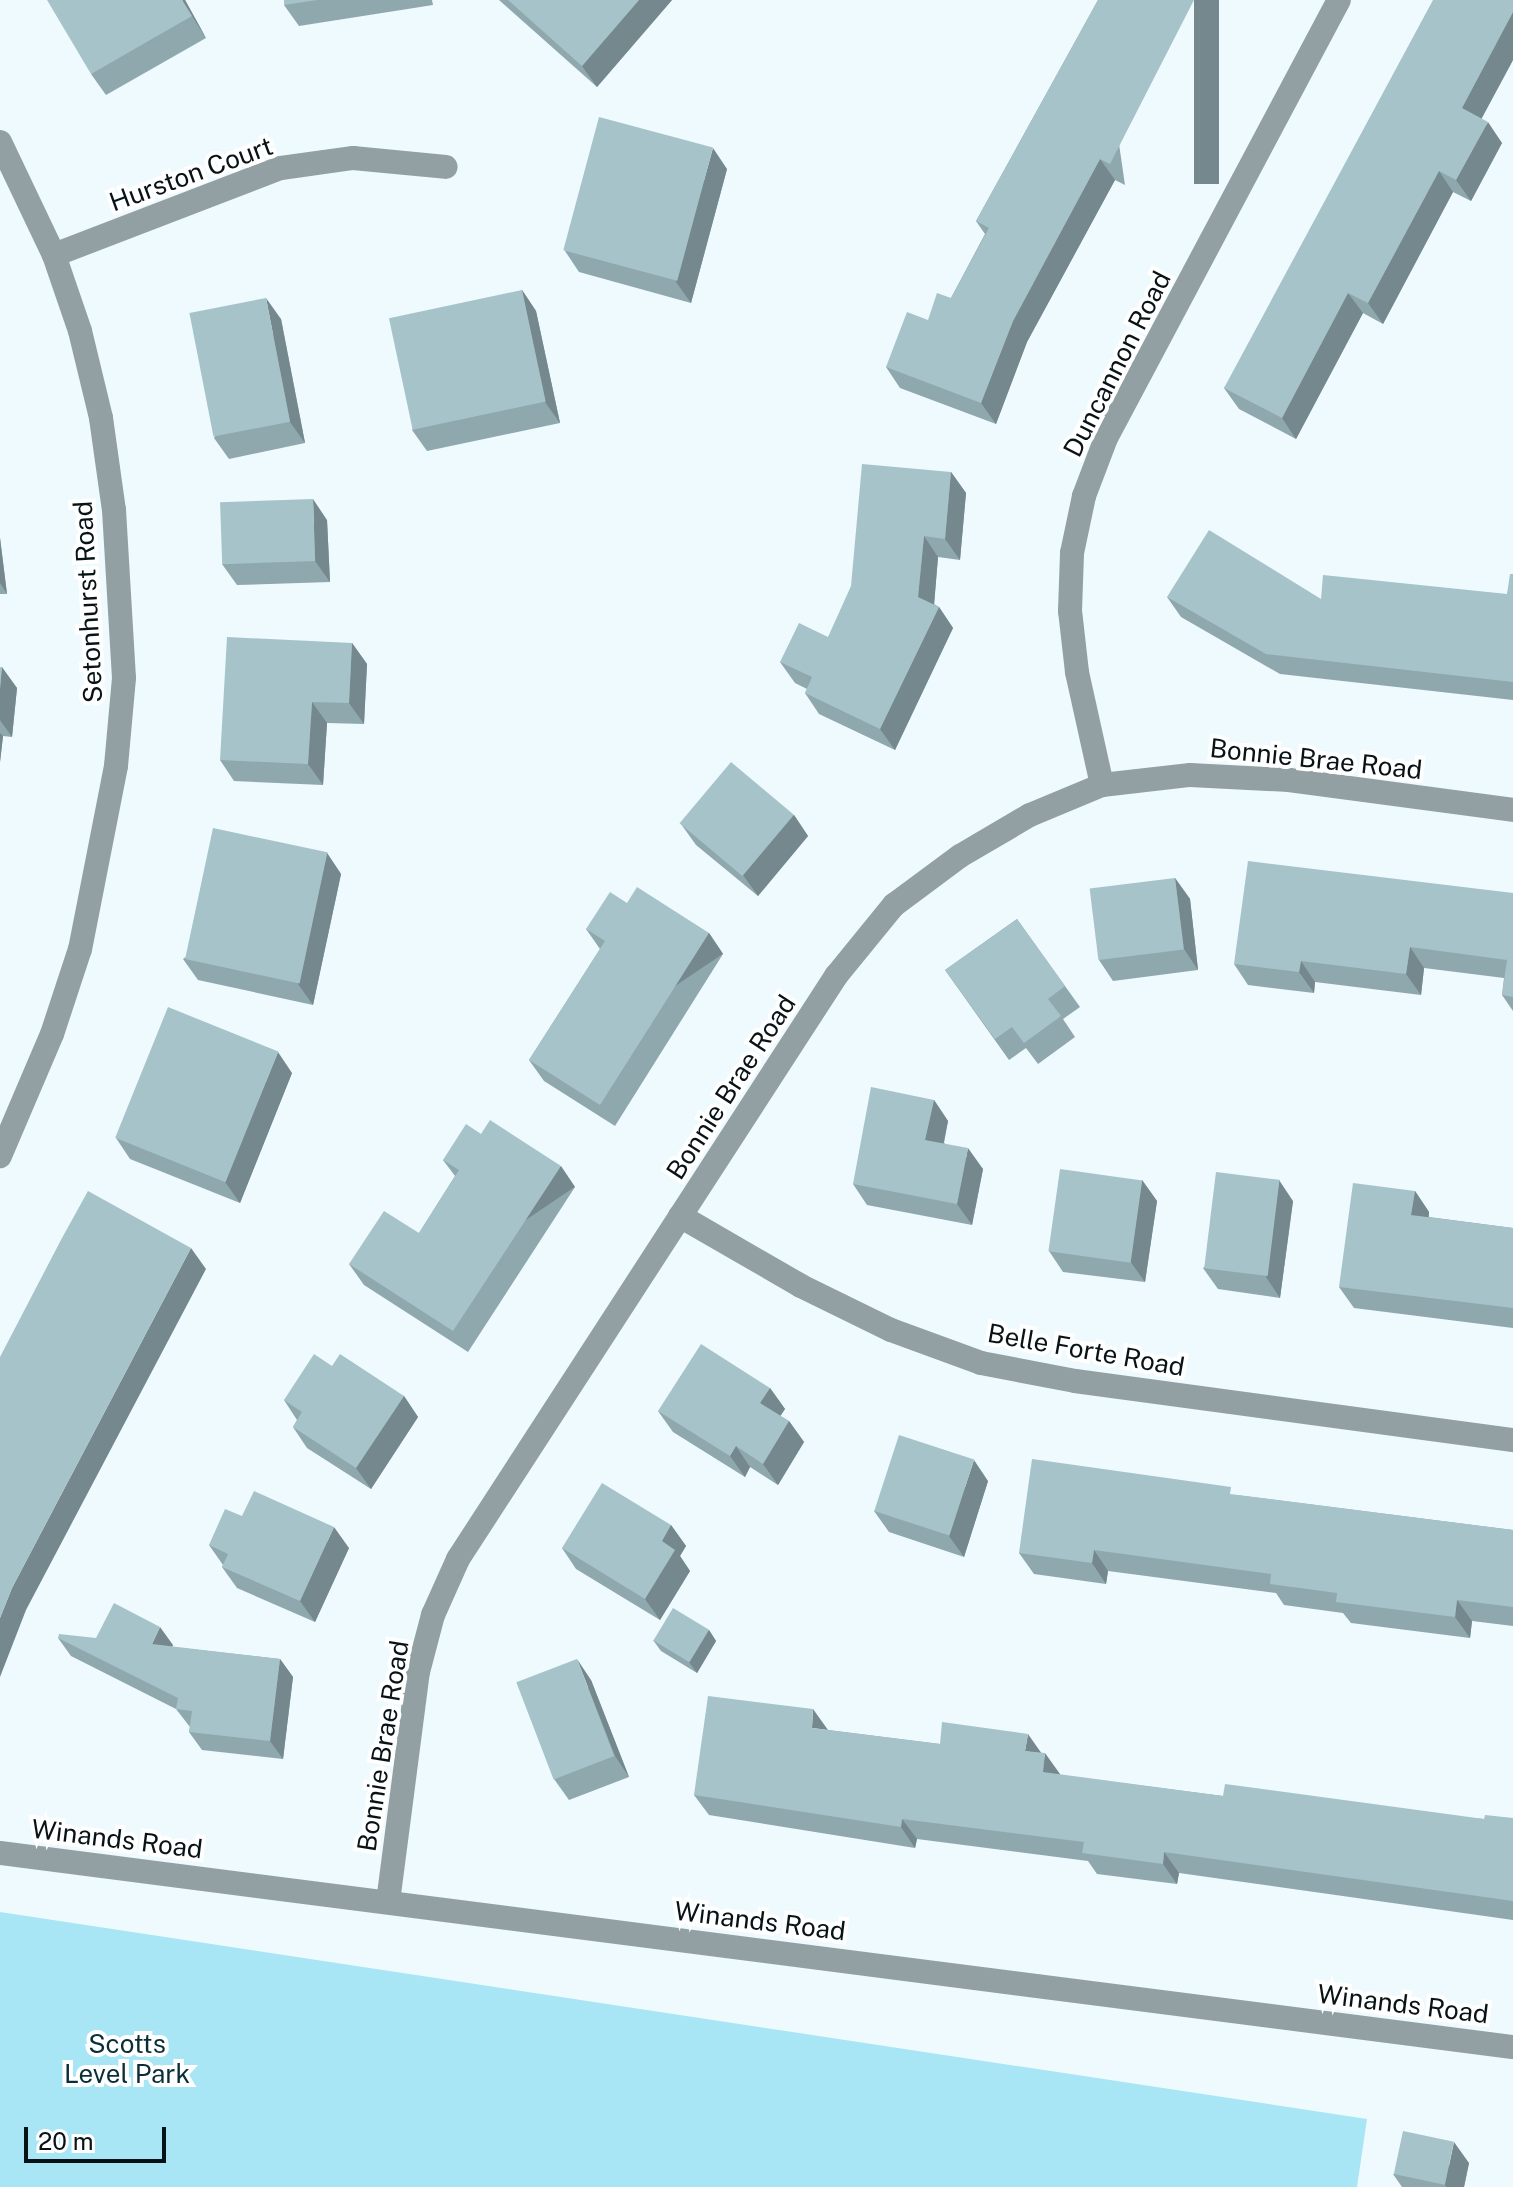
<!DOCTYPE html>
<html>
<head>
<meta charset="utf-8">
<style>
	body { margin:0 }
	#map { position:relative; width:1513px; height:2187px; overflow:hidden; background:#eefafd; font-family:"Public Sans",sans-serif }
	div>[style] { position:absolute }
	.green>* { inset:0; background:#a8e6f5 }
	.minor>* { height:24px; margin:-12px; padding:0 12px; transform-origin:12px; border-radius:12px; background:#93a0a3 }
	.wall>* { inset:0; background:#8fa8ae }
	.shaded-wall>* { inset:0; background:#74888d; transform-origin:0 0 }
	.building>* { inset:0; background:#a6c3ca; transform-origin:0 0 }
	span { translate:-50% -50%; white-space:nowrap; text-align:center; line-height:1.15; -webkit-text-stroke:8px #fff; paint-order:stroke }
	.street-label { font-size:26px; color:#081316 }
	.park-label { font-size:26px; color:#092e36 }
	.scale { position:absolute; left:24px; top:2127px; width:142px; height:36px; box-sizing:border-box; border:4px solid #081316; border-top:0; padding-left:10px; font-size:24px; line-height:28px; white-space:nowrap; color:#081316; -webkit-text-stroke:6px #fff; paint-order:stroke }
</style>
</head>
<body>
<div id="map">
	<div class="green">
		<i style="clip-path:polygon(0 1912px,1367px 2119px,1357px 2187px,0 2187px)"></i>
	</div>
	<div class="minor">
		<i style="left:0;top:142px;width:125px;rotate:64.5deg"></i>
		<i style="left:54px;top:255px;width:80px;rotate:71.1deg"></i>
		<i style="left:80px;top:331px;width:89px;rotate:76.4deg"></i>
		<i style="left:101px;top:418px;width:93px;rotate:82deg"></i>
		<i style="left:114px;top:510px;width:168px;rotate:86.6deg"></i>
		<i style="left:124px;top:678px;width:88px;rotate:95.2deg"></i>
		<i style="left:116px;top:766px;width:187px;rotate:101.1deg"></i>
		<i style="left:80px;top:949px;width:89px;rotate:108.2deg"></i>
		<i style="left:52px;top:1034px;width:133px;rotate:113.1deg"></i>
		<i style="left:54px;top:255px;width:243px;rotate:-21deg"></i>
		<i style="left:281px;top:168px;width:73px;rotate:-7.9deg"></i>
		<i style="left:353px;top:158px;width:93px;rotate:5.5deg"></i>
		<i style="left:1102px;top:785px;width:116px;rotate:-102.5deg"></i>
		<i style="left:1077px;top:672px;width:61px;rotate:-96.5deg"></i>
		<i style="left:1070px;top:611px;width:58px;rotate:-88deg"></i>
		<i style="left:1072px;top:553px;width:58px;rotate:-78.1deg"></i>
		<i style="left:1084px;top:496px;width:62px;rotate:-69.2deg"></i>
		<i style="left:1106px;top:438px;width:496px;rotate:-62deg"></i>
		<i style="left:680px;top:1216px;width:140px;rotate:30deg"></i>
		<i style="left:801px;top:1286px;width:100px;rotate:26.1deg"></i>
		<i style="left:891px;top:1330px;width:96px;rotate:20.1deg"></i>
		<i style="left:981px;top:1363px;width:96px;rotate:10.8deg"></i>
		<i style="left:1075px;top:1381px;width:442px;rotate:7.7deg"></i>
		<i style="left:0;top:1853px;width:1525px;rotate:7.31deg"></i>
		<i style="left:388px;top:1902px;width:232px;rotate:-82.6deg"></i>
		<i style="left:418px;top:1672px;width:59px;rotate:-75.3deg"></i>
		<i style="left:433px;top:1615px;width:61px;rotate:-65.9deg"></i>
		<i style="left:458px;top:1559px;width:695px;rotate:-57.04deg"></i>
		<i style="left:836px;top:976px;width:92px;rotate:-50.8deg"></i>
		<i style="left:894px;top:905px;width:82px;rotate:-36.6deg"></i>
		<i style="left:960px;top:856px;width:81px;rotate:-30.4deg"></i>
		<i style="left:1030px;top:815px;width:78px;rotate:-22.6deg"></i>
		<i style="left:1102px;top:785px;width:89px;rotate:-6.5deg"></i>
		<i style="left:1190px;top:775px;width:99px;rotate:2.9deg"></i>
		<i style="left:1289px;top:780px;width:226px;rotate:7.6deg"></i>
	</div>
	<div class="wall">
		<i style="clip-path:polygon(185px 0,206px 38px,106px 95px,91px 74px)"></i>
		<i style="clip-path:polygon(284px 0,432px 0,433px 5px,299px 26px,284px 5px)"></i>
		<i style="clip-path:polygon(499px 0,672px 0,597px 87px)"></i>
		<i style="clip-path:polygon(1098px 0,1125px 185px,1115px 180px,1027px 342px,996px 424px,900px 388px,886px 367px,928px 320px,951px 298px,985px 234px,976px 221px)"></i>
		<i style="clip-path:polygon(1513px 0,1513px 60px,1481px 119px,1502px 143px,1471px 201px,1453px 192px,1383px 324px,1363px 313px,1296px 439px,1239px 409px,1224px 388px)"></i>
		<i style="clip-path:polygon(727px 169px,691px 303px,579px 272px,565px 251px)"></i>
		<i style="clip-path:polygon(522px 290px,536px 311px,560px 423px,427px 451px,412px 430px)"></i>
		<i style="clip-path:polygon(281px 319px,305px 443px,229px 459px,214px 438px)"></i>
		<i style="clip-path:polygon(951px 472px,966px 493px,960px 560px,938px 557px,934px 604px,939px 607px,953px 628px,895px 750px,819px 714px,805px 693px,807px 689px,795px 683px,780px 662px,828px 637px)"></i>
		<i style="clip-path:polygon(327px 520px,330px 582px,237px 585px,222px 564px)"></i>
		<i style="clip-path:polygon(0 538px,7px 594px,0 594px)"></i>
		<i style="clip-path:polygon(1513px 574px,1513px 700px,1280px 674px,1181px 617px,1167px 597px,1321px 599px,1507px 594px)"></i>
		<i style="clip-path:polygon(352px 643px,367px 664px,364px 724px,327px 723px,323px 785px,234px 781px,220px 760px)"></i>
		<i style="clip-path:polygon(0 667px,17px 688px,12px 737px,3px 736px,0 762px)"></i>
		<i style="clip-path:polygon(794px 815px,808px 836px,758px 896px,696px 845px,681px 824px)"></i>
		<i style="clip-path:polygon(327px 853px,341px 874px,313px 1005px,198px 980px,183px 959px)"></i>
		<i style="clip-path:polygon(1175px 878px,1190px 899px,1198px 970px,1113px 981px,1099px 960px)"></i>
		<i style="clip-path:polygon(1513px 893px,1513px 1011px,1502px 995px,1504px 978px,1424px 968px,1421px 995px,1315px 982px,1314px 993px,1248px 985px,1234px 964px)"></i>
		<i style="clip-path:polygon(627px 903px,709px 933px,723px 954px,615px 1126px,544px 1081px,529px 1060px,600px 949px,586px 929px)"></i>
		<i style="clip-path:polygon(1017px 919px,1080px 1007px,1063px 1019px,1075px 1037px,1038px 1064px,1026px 1048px,1009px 1060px,945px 970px)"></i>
		<i style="clip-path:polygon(292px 1073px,240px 1203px,130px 1159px,116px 1138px)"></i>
		<i style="clip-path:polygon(934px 1100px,948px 1121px,944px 1143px,983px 1169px,972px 1225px,867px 1205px,853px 1184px)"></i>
		<i style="clip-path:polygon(481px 1134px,575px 1187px,468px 1352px,364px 1285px,349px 1264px,419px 1233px,455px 1176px,443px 1160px)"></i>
		<i style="clip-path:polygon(1142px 1180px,1157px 1201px,1145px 1282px,1063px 1272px,1049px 1251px)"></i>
		<i style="clip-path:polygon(1415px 1191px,1429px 1212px,1429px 1217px,1513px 1228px,1513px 1328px,1354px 1308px,1339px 1287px)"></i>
		<i style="clip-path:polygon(1293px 1201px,1280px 1298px,1218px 1289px,1203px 1268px)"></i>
		<i style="clip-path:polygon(332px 1366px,404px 1396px,418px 1417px,371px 1489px,307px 1448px,293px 1427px,297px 1420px,284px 1400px)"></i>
		<i style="clip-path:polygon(770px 1388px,785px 1409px,780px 1416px,789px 1421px,804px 1442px,778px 1485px,750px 1467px,745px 1477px,673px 1432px,658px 1411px)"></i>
		<i style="clip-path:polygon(988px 1481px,964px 1557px,889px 1532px,874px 1511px)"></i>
		<i style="clip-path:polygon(1236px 1495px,1513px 1530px,1513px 1626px,1472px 1621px,1470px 1638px,1351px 1623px,1343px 1613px,1284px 1605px,1276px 1593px,1108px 1571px,1106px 1584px,1034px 1574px,1019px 1553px)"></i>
		<i style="clip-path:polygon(242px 1516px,349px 1548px,315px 1622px,237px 1588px,222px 1567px,223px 1565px,209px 1545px)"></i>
		<i style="clip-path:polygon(671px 1525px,686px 1546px,680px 1556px,690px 1571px,660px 1620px,576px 1569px,562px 1548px)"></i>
		<i style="clip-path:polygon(709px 1630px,716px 1641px,697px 1673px,661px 1651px,653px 1640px)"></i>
		<i style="clip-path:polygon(58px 1638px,173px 1645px,172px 1647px,280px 1659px,293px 1677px,283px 1759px,202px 1750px,189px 1732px,190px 1727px,176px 1709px,71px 1656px)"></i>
		<i style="clip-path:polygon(591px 1680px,629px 1777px,569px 1800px,554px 1779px)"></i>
		<i style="clip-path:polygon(828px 1730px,940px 1744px,1041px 1753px,1059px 1775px,1223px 1796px,1484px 1819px,1513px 1818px,1513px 1920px,1179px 1873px,1177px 1884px,1097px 1874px,1088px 1861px,917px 1839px,915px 1848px,709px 1815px,694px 1795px)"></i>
		<i style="clip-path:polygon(1469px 2163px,1464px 2187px,1402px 2187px,1393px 2174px)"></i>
	</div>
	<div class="shaded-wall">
		<i style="clip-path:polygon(182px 0,185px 0,206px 38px,192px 16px)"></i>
		<i style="clip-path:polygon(639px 0,672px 0,597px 87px,582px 66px)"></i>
		<i style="left:1194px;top:0;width:25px;height:184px"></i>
		<i style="clip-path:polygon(1513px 12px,1513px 60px,1476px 129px,1462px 108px)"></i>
		<i style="clip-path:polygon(1488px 122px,1502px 143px,1471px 201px,1456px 180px)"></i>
		<i style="clip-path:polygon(713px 148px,727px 169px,691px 303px,676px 282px)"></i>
		<i style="clip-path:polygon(1100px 159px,1115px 180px,1027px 342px,996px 424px,981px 403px,1013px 321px)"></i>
		<i style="clip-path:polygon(1439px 171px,1453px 192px,1383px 324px,1368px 303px)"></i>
		<i style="clip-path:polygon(522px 290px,536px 311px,560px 423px,545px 402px)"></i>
		<i style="clip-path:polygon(1348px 293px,1363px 313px,1296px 439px,1282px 418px)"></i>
		<i style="clip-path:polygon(266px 298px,281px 319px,305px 443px,290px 422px)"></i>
		<i style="clip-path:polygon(951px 472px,966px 493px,960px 560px,945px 539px)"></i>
		<i style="clip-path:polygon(313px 499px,327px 520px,330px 582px,315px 561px)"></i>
		<i style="clip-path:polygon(924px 536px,938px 557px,933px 618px,918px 597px)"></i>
		<i style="clip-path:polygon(0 538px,7px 594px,0 583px)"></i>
		<i style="clip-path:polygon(939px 607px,953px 628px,895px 750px,880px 729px)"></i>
		<i style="clip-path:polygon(352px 643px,367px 664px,364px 724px,349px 703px)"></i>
		<i style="clip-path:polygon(2px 667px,17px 688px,12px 737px,0 720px,0 689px)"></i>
		<i style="clip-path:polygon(312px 702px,327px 723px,323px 785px,308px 764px)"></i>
		<i style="clip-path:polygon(0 733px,3px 736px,0 762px)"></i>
		<i style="clip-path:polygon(794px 815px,808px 836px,758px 896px,743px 875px)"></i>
		<i style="clip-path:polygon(327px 853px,341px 874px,313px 1005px,298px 984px)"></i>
		<i style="clip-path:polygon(1175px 878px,1190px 899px,1198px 970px,1184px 949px)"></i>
		<i style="left:709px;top:933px;width:25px;height:204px;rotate:56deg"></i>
		<i style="clip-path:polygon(1410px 947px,1424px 968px,1421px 995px,1406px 974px)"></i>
		<i style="clip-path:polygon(1301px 961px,1315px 982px,1314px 993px,1299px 972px)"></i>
		<i style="clip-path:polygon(278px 1052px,292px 1073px,240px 1203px,225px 1182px)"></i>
		<i style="clip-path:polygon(934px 1100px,948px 1121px,940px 1161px,925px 1140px)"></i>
		<i style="clip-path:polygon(968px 1148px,983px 1169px,972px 1225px,957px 1204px)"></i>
		<i style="left:561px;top:1166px;width:25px;height:197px;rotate:56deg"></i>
		<i style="clip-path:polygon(1142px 1180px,1157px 1201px,1145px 1282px,1130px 1261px)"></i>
		<i style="clip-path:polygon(1279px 1180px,1293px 1201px,1280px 1298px,1266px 1277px)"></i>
		<i style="clip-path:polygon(1415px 1191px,1429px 1212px,1426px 1236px,1411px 1215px)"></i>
		<i style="clip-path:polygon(191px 1248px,206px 1269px,26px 1610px,0 1677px,0 1618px,12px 1588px)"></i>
		<i style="clip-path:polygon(770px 1388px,785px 1409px,775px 1424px,760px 1403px)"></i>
		<i style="clip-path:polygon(404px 1396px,418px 1417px,371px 1489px,356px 1468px)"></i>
		<i style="clip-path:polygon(789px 1421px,804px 1442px,778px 1485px,763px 1464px)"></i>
		<i style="clip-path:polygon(736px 1446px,750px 1467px,745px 1477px,730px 1456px)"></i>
		<i style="clip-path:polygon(974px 1460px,988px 1481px,964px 1557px,949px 1536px)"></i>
		<i style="clip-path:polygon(671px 1525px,686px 1546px,680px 1556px,690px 1571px,660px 1620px,645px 1599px,662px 1541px)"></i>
		<i style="clip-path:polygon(334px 1527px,349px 1548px,315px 1622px,300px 1601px)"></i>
		<i style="clip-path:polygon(1094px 1550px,1108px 1571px,1106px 1584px,1092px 1563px)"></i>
		<i style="clip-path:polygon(1457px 1600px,1472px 1621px,1470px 1638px,1455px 1617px)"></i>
		<i style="clip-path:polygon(160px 1627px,173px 1645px,164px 1662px,152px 1644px)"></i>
		<i style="clip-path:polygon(709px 1630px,716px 1641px,697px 1673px,689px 1662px)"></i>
		<i style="clip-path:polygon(280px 1659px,293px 1677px,283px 1759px,270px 1741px)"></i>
		<i style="clip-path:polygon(577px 1659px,591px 1680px,629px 1777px,615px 1756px)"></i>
		<i style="clip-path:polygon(813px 1709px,828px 1730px,812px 1728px)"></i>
		<i style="clip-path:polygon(1028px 1734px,1042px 1754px,1025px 1751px)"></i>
		<i style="clip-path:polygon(1045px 1753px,1060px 1774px,1057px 1793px,1043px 1772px)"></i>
		<i style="clip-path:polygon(902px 1819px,917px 1839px,915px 1848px,901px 1827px)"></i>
		<i style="clip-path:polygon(1164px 1852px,1179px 1873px,1177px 1884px,1163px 1864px)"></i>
		<i style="clip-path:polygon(1454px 2142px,1469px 2163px,1464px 2187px,1446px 2187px,1445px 2185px)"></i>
	</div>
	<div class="building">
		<i style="clip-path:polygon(47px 0,182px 0,192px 16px,91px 74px)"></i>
		<i style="clip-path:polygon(284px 0,317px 0,284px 5px)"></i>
		<i style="clip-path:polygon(508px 0,639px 0,582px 66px)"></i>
		<i style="clip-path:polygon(1098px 0,1194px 0,1110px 164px,1100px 159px,1013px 321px,981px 403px,886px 367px,907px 312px,928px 320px,937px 293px,951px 298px,989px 228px,976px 221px)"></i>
		<i style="clip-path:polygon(1433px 0,1513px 0,1513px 12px,1462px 108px,1488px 122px,1456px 180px,1439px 171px,1368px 303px,1348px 293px,1282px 418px,1224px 388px)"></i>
		<i style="left:599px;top:117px;width:118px;height:138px;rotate:15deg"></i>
		<i style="left:522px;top:290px;width:114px;height:136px;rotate:78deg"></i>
		<i style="left:266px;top:298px;width:126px;height:78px;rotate:79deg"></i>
		<i style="clip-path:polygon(862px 464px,951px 472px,945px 539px,924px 536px,918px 597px,939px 607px,880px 729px,805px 693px,812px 677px,780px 662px,799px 623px,828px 637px,851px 586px)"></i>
		<i style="left:313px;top:499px;width:62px;height:93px;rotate:88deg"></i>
		<i style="clip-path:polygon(1209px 530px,1321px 599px,1323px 575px,1507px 594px,1510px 574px,1513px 574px,1513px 682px,1266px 654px,1167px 597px)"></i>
		<i style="clip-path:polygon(227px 637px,352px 643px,349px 703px,312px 702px,308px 764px,220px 760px)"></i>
		<i style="clip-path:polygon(0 667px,2px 667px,0 689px)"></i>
		<i style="left:731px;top:762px;width:82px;height:80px;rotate:40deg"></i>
		<i style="left:213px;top:828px;width:117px;height:134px;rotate:12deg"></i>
		<i style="clip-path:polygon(1248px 861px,1513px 893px,1513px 997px,1502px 995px,1507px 960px,1410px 947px,1406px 974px,1301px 961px,1299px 972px,1234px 964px)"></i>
		<i style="left:1175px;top:878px;width:72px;height:86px;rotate:83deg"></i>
		<i style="clip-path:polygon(637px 887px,709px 933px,600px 1105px,529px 1060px,605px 941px,586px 929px,610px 892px,627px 903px)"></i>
		<i style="clip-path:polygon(1017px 919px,1065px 986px,1048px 999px,1061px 1016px,1024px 1043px,1012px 1027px,995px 1039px,945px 970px)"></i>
		<i style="left:168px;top:1007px;width:119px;height:141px;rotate:22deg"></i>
		<i style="clip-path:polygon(871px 1087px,934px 1100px,925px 1140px,968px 1148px,957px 1204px,853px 1184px)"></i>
		<i style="clip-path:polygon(490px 1120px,561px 1166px,453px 1331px,349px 1264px,384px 1211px,419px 1233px,459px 1170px,443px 1160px,466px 1124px,481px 1134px)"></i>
		<i style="left:1060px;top:1169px;width:83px;height:83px;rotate:8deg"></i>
		<i style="left:1216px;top:1172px;width:64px;height:97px;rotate:7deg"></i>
		<i style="clip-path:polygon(1353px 1183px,1415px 1191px,1411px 1215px,1513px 1228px,1513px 1308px,1339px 1287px)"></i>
		<i style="clip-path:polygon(88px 1191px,191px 1248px,12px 1588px,0 1618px,0 1357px,62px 1238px)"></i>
		<i style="clip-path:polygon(701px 1344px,770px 1388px,760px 1403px,789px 1421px,763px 1464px,736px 1446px,730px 1456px,658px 1411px)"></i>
		<i style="clip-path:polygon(314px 1354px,332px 1366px,340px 1354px,404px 1396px,356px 1468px,293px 1427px,302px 1412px,284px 1400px)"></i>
		<i style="left:899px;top:1435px;width:79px;height:80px;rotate:18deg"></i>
		<i style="clip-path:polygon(1032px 1459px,1231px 1487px,1230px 1494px,1513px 1530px,1513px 1607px,1457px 1600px,1455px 1617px,1336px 1602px,1337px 1593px,1270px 1584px,1271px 1574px,1094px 1550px,1092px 1563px,1019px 1553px)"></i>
		<i style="clip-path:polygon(602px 1483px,671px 1525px,662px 1541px,675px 1550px,645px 1599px,562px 1548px)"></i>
		<i style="clip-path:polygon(254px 1491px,334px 1527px,300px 1601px,222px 1567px,228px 1554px,209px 1545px,225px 1509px,242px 1516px)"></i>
		<i style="clip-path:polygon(114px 1603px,160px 1627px,152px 1644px,280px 1659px,270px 1741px,189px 1732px,192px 1711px,176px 1709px,178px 1698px,58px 1638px,59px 1634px,96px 1638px)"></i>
		<i style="left:673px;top:1608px;width:42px;height:38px;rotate:31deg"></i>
		<i style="left:577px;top:1659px;width:104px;height:65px;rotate:69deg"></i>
		<i style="clip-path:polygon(708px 1696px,813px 1709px,812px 1728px,940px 1744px,942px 1722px,1028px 1734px,1025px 1751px,1045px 1753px,1043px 1772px,1223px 1796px,1225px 1784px,1484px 1819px,1485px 1815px,1513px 1818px,1513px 1901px,1164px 1852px,1163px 1864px,1082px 1853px,1084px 1842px,902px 1819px,901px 1827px,694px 1795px)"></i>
		<i style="left:1403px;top:2131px;width:52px;height:44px;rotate:12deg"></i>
	</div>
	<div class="street-label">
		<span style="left:191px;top:174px;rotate:-20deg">Hurston Court</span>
		<span style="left:1117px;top:364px;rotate:-63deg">Duncannon Road</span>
		<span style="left:88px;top:602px;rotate:-93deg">Setonhurst Road</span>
		<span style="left:1316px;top:759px;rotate:6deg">Bonnie Brae Road</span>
		<span style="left:731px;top:1087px;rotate:-57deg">Bonnie Brae Road</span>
		<span style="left:1086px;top:1350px;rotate:10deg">Belle Forte Road</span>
		<span style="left:383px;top:1746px;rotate:-81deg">Bonnie Brae Road</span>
		<span style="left:117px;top:1839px;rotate:7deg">Winands Road</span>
		<span style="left:760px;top:1921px;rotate:7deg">Winands Road</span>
		<span style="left:1403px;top:2004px;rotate:7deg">Winands Road</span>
	</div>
	<div class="park-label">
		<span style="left:127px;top:2059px">Scotts<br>Level Park</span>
	</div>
	<div class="scale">20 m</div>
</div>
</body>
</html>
